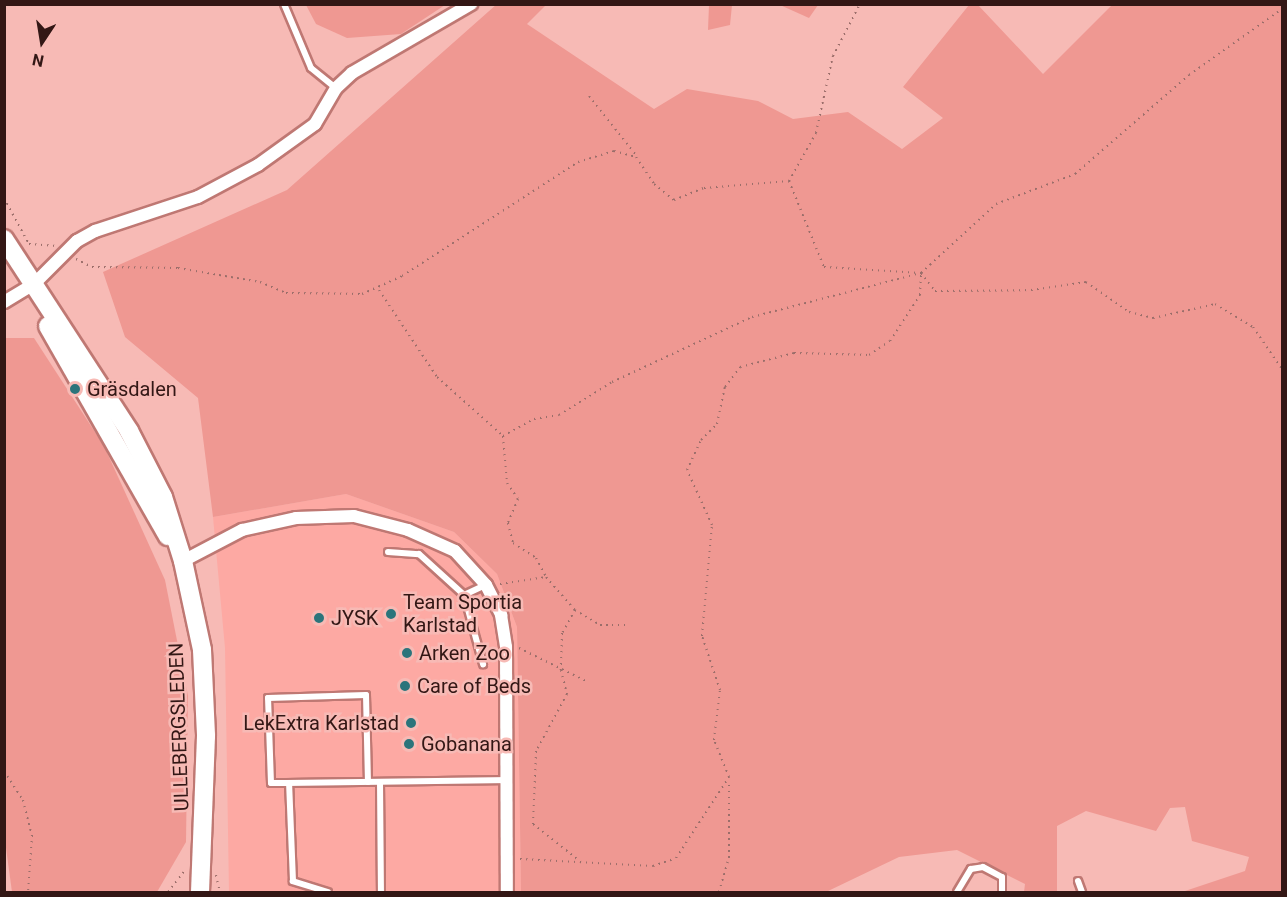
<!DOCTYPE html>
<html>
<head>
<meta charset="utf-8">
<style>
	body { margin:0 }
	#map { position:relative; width:1287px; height:897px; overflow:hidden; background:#f7bab5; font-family:Roboto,sans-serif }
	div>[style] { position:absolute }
	.built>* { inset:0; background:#fda9a3 }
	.green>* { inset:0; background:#ef9892 }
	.path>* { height:2px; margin-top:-1px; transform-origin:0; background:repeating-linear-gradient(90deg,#9b6e6a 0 1.5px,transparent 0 6px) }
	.roads { filter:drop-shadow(2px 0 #bf7873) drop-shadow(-2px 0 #bf7873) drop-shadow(0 2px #bf7873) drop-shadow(0 -2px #bf7873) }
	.lane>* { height:6px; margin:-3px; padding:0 3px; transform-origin:3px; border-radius:3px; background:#fff }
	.street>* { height:12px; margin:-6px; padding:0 6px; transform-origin:6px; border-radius:6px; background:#fff }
	.secondary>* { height:18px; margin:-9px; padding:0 9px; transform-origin:9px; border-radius:9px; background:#fff }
	.dots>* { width:16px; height:16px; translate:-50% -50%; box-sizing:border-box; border:3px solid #f7bab5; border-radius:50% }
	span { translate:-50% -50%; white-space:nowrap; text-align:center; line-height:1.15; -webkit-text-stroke:5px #f7bab5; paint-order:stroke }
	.poi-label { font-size:20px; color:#331715 }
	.left { translate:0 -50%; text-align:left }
	.right { translate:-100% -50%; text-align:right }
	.street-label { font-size:20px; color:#331715 }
	.frame { position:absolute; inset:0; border:6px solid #331715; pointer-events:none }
	.north { position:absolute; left:12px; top:12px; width:60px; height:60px; -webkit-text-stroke:4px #f7bab5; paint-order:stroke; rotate:192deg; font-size:16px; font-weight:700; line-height:24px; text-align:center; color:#331715 }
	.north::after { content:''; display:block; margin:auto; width:21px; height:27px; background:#331715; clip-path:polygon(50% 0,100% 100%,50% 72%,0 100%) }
</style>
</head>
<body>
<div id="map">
	<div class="built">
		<i style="clip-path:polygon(346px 494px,454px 532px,497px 574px,517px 627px,521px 892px,229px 892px,225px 648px,213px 517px)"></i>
	</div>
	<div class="green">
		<i style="clip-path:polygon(497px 4px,546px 5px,527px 24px,654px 109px,687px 89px,758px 101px,793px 119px,848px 112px,902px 149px,943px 118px,903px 87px,969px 5px,978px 5px,1043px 74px,1112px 5px,1282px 5px,1282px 892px,1182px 892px,1245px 871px,1249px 857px,1192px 841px,1185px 807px,1170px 808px,1156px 831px,1086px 811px,1057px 826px,1057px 892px,1024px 892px,1025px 884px,957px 850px,899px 857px,826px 892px,521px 892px,517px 627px,497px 574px,454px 532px,346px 494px,213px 517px,198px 398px,125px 337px,103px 272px,287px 190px)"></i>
		<i style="clip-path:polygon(306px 5px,445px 5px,401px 34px,347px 38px,316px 24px)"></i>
		<i style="clip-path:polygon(709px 5px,732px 5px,730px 25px,708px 30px)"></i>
		<i style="clip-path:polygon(780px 5px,818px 5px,809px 18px)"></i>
		<i style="clip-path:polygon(4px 338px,34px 338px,104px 446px,165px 580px,188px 696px,186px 842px,157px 892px,12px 892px,4px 833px)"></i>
	</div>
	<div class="path">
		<i style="left:589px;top:96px;width:75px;rotate:51.5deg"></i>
		<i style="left:789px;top:181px;width:93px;rotate:67.9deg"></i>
		<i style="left:824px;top:267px;width:97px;rotate:3.5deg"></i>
		<i style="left:921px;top:273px;width:102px;rotate:-42.6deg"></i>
		<i style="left:996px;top:204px;width:85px;rotate:-20.8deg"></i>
		<i style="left:1075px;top:174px;width:151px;rotate:-41deg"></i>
		<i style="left:1189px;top:75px;width:114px;rotate:-35.4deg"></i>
		<i style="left:4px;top:198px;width:52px;rotate:61.5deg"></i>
		<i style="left:29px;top:244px;width:28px;rotate:4deg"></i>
		<i style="left:76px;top:259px;width:18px;rotate:27deg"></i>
		<i style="left:92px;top:267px;width:86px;rotate:0.7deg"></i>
		<i style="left:178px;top:268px;width:83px;rotate:9.7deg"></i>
		<i style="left:260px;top:282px;width:28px;rotate:23deg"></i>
		<i style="left:286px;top:293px;width:76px;rotate:0.8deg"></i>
		<i style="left:362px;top:294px;width:44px;rotate:-24.2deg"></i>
		<i style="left:402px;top:276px;width:210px;rotate:-32.9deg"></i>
		<i style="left:578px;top:162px;width:38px;rotate:-17deg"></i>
		<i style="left:614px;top:151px;width:23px;rotate:15deg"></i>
		<i style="left:636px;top:157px;width:32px;rotate:56deg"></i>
		<i style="left:654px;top:184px;width:26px;rotate:39deg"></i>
		<i style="left:674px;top:200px;width:32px;rotate:-22deg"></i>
		<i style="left:704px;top:188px;width:85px;rotate:-4.7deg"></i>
		<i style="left:789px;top:181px;width:55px;rotate:-60.6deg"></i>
		<i style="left:816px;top:133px;width:79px;rotate:-77.6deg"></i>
		<i style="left:833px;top:56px;width:59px;rotate:-62.6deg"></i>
		<i style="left:921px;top:273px;width:23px;rotate:52deg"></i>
		<i style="left:935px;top:291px;width:96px;rotate:-0.6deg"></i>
		<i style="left:1031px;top:290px;width:56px;rotate:-8.3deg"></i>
		<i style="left:1086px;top:282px;width:52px;rotate:34.9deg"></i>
		<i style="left:1129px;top:312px;width:25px;rotate:14deg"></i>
		<i style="left:1153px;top:318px;width:64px;rotate:-12.7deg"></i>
		<i style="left:1215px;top:304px;width:44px;rotate:31.2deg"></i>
		<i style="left:1253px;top:327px;width:51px;rotate:55.4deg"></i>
		<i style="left:379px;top:290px;width:105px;rotate:56.3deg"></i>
		<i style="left:437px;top:377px;width:89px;rotate:41.8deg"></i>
		<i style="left:503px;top:436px;width:35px;rotate:-29deg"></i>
		<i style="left:534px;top:419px;width:25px;rotate:-9deg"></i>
		<i style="left:559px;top:415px;width:62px;rotate:-31.9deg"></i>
		<i style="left:612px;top:382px;width:154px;rotate:-24.9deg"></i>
		<i style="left:752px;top:317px;width:175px;rotate:-14.6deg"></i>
		<i style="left:503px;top:436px;width:47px;rotate:85.1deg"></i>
		<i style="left:507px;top:483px;width:19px;rotate:55deg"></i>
		<i style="left:518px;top:499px;width:26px;rotate:113deg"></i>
		<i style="left:508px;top:523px;width:21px;rotate:76deg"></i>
		<i style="left:513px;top:543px;width:27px;rotate:33deg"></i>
		<i style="left:536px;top:558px;width:21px;rotate:62deg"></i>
		<i style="left:500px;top:584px;width:47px;rotate:-8.7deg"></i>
		<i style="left:546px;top:577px;width:44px;rotate:48.7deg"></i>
		<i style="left:575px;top:610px;width:26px;rotate:119deg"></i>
		<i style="left:562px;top:633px;width:37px;rotate:92deg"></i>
		<i style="left:561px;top:670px;width:25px;rotate:76deg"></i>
		<i style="left:567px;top:694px;width:65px;rotate:118.5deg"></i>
		<i style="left:536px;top:751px;width:73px;rotate:92.4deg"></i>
		<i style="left:533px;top:824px;width:61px;rotate:38.4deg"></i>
		<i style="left:575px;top:610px;width:29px;rotate:31deg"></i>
		<i style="left:600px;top:625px;width:28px"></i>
		<i style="left:519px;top:648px;width:75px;rotate:26.2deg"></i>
		<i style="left:4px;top:771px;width:35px;rotate:57deg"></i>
		<i style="left:23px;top:800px;width:36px;rotate:76deg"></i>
		<i style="left:32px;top:835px;width:57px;rotate:94deg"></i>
		<i style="left:520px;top:859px;width:133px;rotate:3deg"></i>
		<i style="left:653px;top:866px;width:24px;rotate:-19deg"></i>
		<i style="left:676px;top:858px;width:97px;rotate:-56.8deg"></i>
		<i style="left:729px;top:777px;width:40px;rotate:-112deg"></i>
		<i style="left:714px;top:740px;width:50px;rotate:-83.2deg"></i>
		<i style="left:720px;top:690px;width:57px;rotate:-108.4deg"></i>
		<i style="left:702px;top:636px;width:111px;rotate:-84.9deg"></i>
		<i style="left:712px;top:525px;width:60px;rotate:-114.4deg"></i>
		<i style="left:687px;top:470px;width:33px;rotate:-65deg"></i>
		<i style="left:701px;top:440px;width:23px;rotate:-45deg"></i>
		<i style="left:717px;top:424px;width:38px;rotate:-78deg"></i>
		<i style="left:725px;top:387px;width:25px;rotate:-53deg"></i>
		<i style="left:740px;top:367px;width:56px;rotate:-14.5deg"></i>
		<i style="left:794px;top:353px;width:75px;rotate:1.5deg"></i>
		<i style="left:869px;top:355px;width:25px;rotate:-34deg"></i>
		<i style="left:890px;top:341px;width:55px;rotate:-56.9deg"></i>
		<i style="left:920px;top:295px;width:22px;rotate:-87deg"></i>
		<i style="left:216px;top:875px;width:17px;rotate:77deg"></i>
		<i style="left:168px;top:892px;width:29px;rotate:-52deg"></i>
		<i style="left:719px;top:892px;width:35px;rotate:-74deg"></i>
		<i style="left:729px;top:858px;width:78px;rotate:-90deg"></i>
	</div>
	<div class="roads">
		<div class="lane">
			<i style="left:284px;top:4px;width:69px;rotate:67.1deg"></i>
			<i style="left:311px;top:68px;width:32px;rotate:39deg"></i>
			<i style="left:388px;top:552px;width:31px;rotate:4deg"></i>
			<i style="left:419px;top:554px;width:61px;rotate:42.3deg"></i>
			<i style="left:464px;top:595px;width:72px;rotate:74.6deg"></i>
			<i style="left:464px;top:595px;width:23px;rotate:-25deg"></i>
			<i style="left:380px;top:782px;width:110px;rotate:89.5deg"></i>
			<i style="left:289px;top:783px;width:219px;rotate:-0.8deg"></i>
			<i style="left:1078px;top:881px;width:12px;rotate:70deg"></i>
			<i style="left:328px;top:892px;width:37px;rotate:-163deg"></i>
			<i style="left:293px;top:881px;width:98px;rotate:-92.3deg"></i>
			<i style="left:289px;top:783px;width:18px;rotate:180deg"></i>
			<i style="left:271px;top:783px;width:85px;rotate:-92deg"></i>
			<i style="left:268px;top:698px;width:98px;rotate:-1.8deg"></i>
			<i style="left:366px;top:695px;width:87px;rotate:88.7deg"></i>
			<i style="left:957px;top:892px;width:27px;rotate:-59deg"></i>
			<i style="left:971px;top:869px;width:12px;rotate:-9deg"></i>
			<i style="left:983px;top:867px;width:21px;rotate:28deg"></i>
			<i style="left:1002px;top:877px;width:15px;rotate:90deg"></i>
		</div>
		<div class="street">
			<i style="left:4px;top:302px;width:35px;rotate:-31deg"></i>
			<i style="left:34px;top:284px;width:61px;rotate:-45deg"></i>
			<i style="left:77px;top:241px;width:21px;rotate:-29deg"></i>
			<i style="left:95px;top:231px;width:108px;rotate:-18.3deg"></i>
			<i style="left:198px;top:197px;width:68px;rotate:-28.1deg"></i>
			<i style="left:258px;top:165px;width:70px;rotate:-35.7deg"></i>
			<i style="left:315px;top:124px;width:42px;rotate:-59.7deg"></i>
			<i style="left:336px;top:88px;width:22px;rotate:-43deg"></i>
			<i style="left:352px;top:73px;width:138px;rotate:-30.1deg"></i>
			<i style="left:183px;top:561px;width:67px;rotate:-27.7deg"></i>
			<i style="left:242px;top:530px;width:55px;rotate:-12.5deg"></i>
			<i style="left:296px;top:518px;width:58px;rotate:-2deg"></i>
			<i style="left:354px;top:516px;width:56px;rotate:14.5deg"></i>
			<i style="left:408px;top:530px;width:51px;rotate:24.1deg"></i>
			<i style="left:455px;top:551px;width:46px;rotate:47.6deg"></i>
			<i style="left:486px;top:585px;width:34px;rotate:63deg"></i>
			<i style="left:501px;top:615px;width:32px;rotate:81deg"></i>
			<i style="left:506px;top:647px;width:245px;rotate:89.8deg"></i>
		</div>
		<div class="secondary">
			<i style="left:4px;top:239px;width:229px;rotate:56.9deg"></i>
			<i style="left:129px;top:431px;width:74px;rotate:62.7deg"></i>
			<i style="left:163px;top:497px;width:67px;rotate:72.6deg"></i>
			<i style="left:183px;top:561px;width:91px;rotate:77.9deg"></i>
			<i style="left:202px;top:650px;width:86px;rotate:87.3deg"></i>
			<i style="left:206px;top:736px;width:156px;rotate:92.2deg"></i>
			<i style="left:48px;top:326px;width:242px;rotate:60.3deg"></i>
		</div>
	</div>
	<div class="dots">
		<i style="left:75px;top:389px;background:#2b747b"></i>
		<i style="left:391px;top:614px;background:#2b747b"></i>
		<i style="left:319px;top:618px;background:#2b747b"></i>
		<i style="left:407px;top:653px;background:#2b747b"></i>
		<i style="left:405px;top:686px;background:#2b747b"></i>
		<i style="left:411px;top:723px;background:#2b747b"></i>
		<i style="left:409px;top:744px;background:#2b747b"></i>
	</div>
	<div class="poi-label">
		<span class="left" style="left:87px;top:389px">Gräsdalen</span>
		<span class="left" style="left:403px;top:614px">Team Sportia<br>Karlstad</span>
		<span class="left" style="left:331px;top:618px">JYSK</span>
		<span class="left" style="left:419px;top:653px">Arken Zoo</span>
		<span class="left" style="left:417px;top:686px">Care of Beds</span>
		<span class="right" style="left:399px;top:723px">LekExtra Karlstad</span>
		<span class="left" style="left:421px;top:744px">Gobanana</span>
	</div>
	<div class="street-label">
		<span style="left:179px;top:727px;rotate:-92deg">ULLEBERGSLEDEN</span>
	</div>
	<div class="frame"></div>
	<div class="north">N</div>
</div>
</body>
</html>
